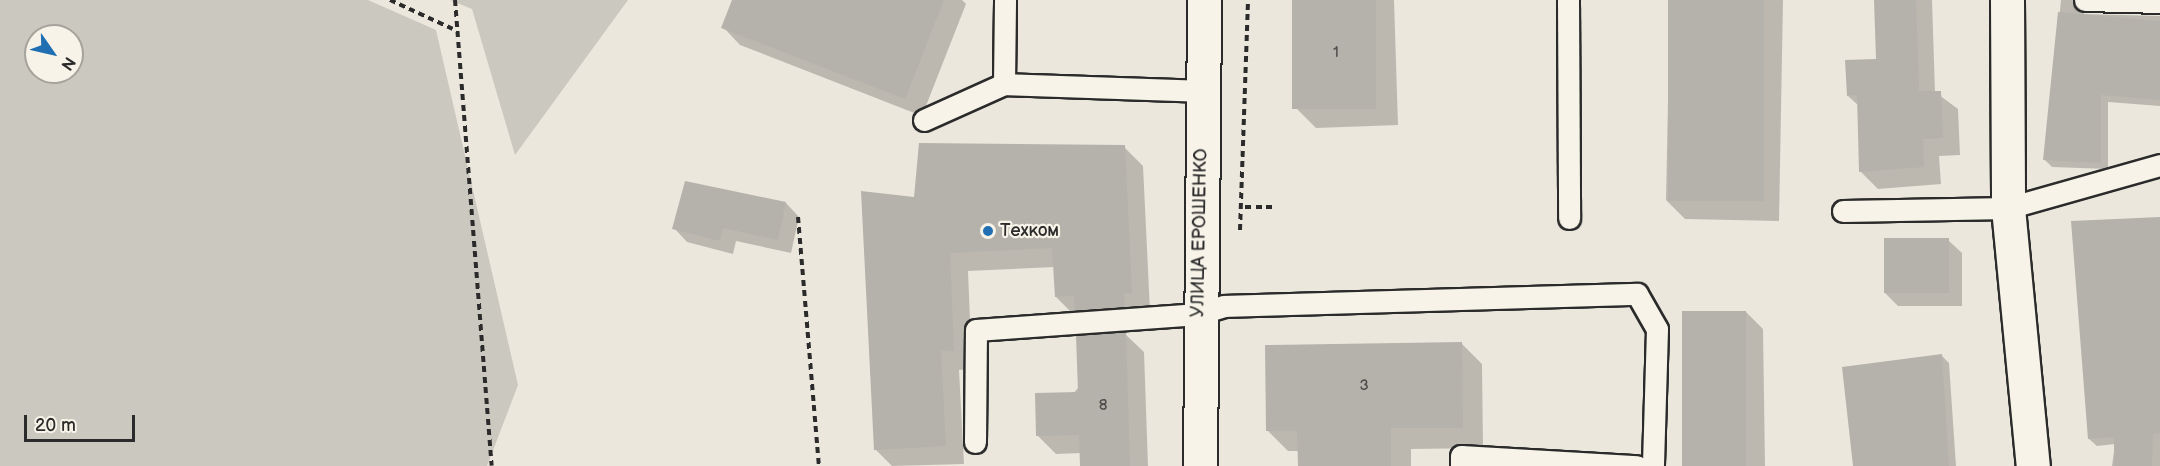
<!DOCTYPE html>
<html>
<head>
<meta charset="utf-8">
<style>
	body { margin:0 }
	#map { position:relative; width:2160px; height:466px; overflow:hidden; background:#ebe7dd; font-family:"Balsamiq Sans",sans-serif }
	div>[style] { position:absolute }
	.green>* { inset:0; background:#cbc8bf }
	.shadow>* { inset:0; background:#0003 }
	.building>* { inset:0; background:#b5b2ab; transform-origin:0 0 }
	.path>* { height:4px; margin-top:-2px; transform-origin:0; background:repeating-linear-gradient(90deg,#2b2b2b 0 6px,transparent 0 10.5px) }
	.roads { filter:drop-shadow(2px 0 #2b2b2b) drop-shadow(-2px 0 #2b2b2b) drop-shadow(0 2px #2b2b2b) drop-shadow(0 -2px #2b2b2b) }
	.service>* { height:21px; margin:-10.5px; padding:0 10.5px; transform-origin:10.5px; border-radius:10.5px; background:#f7f3e8 }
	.minor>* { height:33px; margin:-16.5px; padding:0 16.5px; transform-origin:16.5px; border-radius:16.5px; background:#f7f3e8 }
	.dots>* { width:16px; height:16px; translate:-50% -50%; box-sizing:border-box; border:3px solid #f7f3e8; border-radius:50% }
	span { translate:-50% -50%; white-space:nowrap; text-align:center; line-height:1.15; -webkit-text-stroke:4.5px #f7f3e8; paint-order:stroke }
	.number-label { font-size:15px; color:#4e4d4b }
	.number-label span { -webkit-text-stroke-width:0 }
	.poi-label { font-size:18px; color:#2b2b2b }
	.left { translate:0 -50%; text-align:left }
	.street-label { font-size:18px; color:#2b2b2b }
	.north { position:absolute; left:24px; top:24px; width:60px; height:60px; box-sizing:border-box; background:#f7f3e8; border:2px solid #a5a39c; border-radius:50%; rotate:124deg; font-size:16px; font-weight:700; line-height:24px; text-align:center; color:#2b2b2b }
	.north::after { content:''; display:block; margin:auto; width:21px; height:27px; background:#1f6fb2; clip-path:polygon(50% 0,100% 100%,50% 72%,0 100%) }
	.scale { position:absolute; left:24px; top:415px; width:111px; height:27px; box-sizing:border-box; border:3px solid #2b2b2b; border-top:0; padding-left:8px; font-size:18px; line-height:21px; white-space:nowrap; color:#2b2b2b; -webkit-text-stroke:4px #f7f3e8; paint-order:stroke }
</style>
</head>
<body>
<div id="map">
	<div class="green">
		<i style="clip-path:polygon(evenodd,0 0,368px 0,436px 30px,518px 385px,487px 466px,0 466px,0 0,36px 36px,72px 36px,72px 72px,36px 72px,36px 36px)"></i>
		<i style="clip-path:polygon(450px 0,628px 0,515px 155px,472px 9px)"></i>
	</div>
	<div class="shadow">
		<i style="clip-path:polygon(734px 0,962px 0,966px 4px,922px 116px,740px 45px,723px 27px)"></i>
		<i style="clip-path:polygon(1294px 0,1394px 0,1398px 125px,1316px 128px,1297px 109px)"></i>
		<i style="clip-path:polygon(1670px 0,1783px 0,1779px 221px,1685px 219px,1666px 200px)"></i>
		<i style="clip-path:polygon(1875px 0,1932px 0,1935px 92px,1958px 109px,1960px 155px,1939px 156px,1941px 184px,1878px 189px,1861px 172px,1859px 106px,1848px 96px,1878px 60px)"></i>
		<i style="clip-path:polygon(2061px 0,2082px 0,2084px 14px,2160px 16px,2160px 106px,2108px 102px,2108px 169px,2052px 167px,2045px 160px)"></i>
		<i style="clip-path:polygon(1124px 147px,1143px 166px,1150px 311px,1075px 316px,1056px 297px,1055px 267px,968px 271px,972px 369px,959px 370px,964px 464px,892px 466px,875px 449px,915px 199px)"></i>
		<i style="clip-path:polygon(687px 183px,786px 203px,799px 217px,791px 253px,736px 241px,733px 254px,687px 242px,674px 228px)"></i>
		<i style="clip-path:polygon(2160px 219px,2160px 466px,2112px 466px,2115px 444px,2097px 446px,2089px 439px)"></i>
		<i style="clip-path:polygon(1948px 240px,1962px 253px,1962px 306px,1898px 306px,1885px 293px)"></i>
		<i style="clip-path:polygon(1746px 312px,1763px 329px,1765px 466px,1685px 466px)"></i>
		<i style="clip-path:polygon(1125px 334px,1144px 352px,1148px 466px,1082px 466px,1081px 453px,1056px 454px,1037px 435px)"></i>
		<i style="clip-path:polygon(1461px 343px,1482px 364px,1483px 448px,1411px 449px,1411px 466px,1299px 466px,1299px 451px,1288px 451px,1268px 431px)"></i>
		<i style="clip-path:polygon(1942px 356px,1949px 363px,1956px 466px,1855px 466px)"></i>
	</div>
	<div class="building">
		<i style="clip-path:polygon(732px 0,944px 0,905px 99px,721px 28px)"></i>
		<i style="left:1292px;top:0;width:84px;height:109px"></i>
		<i style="left:1668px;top:0;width:96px;height:201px"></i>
		<i style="clip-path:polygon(1874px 0,1916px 0,1919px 91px,1941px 91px,1943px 138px,1923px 139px,1924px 167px,1859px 172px,1857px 95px,1847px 96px,1845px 60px,1876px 59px)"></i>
		<i style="clip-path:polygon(2058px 12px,2160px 21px,2160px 100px,2101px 95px,2101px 163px,2043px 160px)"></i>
		<i style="clip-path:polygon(919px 143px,1125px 145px,1132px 293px,1124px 294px,1125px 307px,1075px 310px,1074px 296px,1055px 297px,1052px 248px,950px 253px,954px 351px,941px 351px,946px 446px,874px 450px,861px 191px,914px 197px)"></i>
		<i style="clip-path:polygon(685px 181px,786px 202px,778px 240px,723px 228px,720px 241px,672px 229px)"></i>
		<i style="clip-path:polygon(2160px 217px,2160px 433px,2153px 434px,2152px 466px,2114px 466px,2114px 437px,2088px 439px,2071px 221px)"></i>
		<i style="left:1949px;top:238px;width:55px;height:65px;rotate:90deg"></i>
		<i style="left:1682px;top:311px;width:64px;height:155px"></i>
		<i style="clip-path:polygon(1126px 332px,1130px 466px,1080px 466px,1079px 435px,1036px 436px,1035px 393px,1078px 392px,1076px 336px)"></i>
		<i style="clip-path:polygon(1462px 342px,1463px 428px,1391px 428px,1391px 466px,1298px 466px,1297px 431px,1266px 431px,1265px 345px)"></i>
		<i style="clip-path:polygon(1942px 354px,1949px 466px,1853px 466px,1842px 367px)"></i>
	</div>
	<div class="path">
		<i style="left:390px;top:0;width:69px;rotate:24.7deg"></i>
		<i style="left:455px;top:0;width:467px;rotate:85.5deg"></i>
		<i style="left:1245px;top:207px;width:27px"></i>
		<i style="left:798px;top:217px;width:250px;rotate:85.2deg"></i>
		<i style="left:1240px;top:230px;width:230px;rotate:-88deg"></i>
	</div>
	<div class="roads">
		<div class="service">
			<i style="left:1568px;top:0;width:218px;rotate:89.7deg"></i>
			<i style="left:2085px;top:0;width:75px;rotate:1.5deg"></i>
			<i style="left:1004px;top:84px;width:84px;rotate:-89.3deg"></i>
			<i style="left:924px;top:120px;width:88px;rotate:-24.2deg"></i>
			<i style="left:1004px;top:84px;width:199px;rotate:2deg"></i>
			<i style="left:1843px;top:211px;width:165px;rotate:-1deg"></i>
			<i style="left:2008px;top:208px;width:158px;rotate:-15.8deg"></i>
			<i style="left:975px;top:442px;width:112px;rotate:-89.5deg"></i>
			<i style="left:976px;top:330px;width:223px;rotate:-4.1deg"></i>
			<i style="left:1198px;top:314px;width:27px;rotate:-17deg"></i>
			<i style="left:1224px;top:306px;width:413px;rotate:-1.7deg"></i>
			<i style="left:1637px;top:294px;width:40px;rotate:60.3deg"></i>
			<i style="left:1657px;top:329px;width:137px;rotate:91.7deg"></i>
			<i style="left:1461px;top:466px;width:10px;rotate:-90deg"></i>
			<i style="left:1461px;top:456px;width:176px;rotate:3.3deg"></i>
		</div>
		<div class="minor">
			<i style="left:2007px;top:0;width:208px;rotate:89.7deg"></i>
			<i style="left:2008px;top:208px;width:259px;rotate:84.5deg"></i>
			<i style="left:1200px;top:466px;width:466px;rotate:-89.5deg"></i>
		</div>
	</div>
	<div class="dots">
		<i style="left:988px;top:231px;background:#1f6fb2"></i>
	</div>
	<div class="number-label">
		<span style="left:1336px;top:53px">1</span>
		<span style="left:1364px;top:386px">3</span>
		<span style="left:1103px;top:406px">8</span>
	</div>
	<div class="poi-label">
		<span class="left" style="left:1000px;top:231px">Техком</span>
	</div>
	<div class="street-label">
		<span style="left:1200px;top:233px;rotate:-89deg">УЛИЦА ЕРОШЕНКО</span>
	</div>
	<div class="north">N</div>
	<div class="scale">20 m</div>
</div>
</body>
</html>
